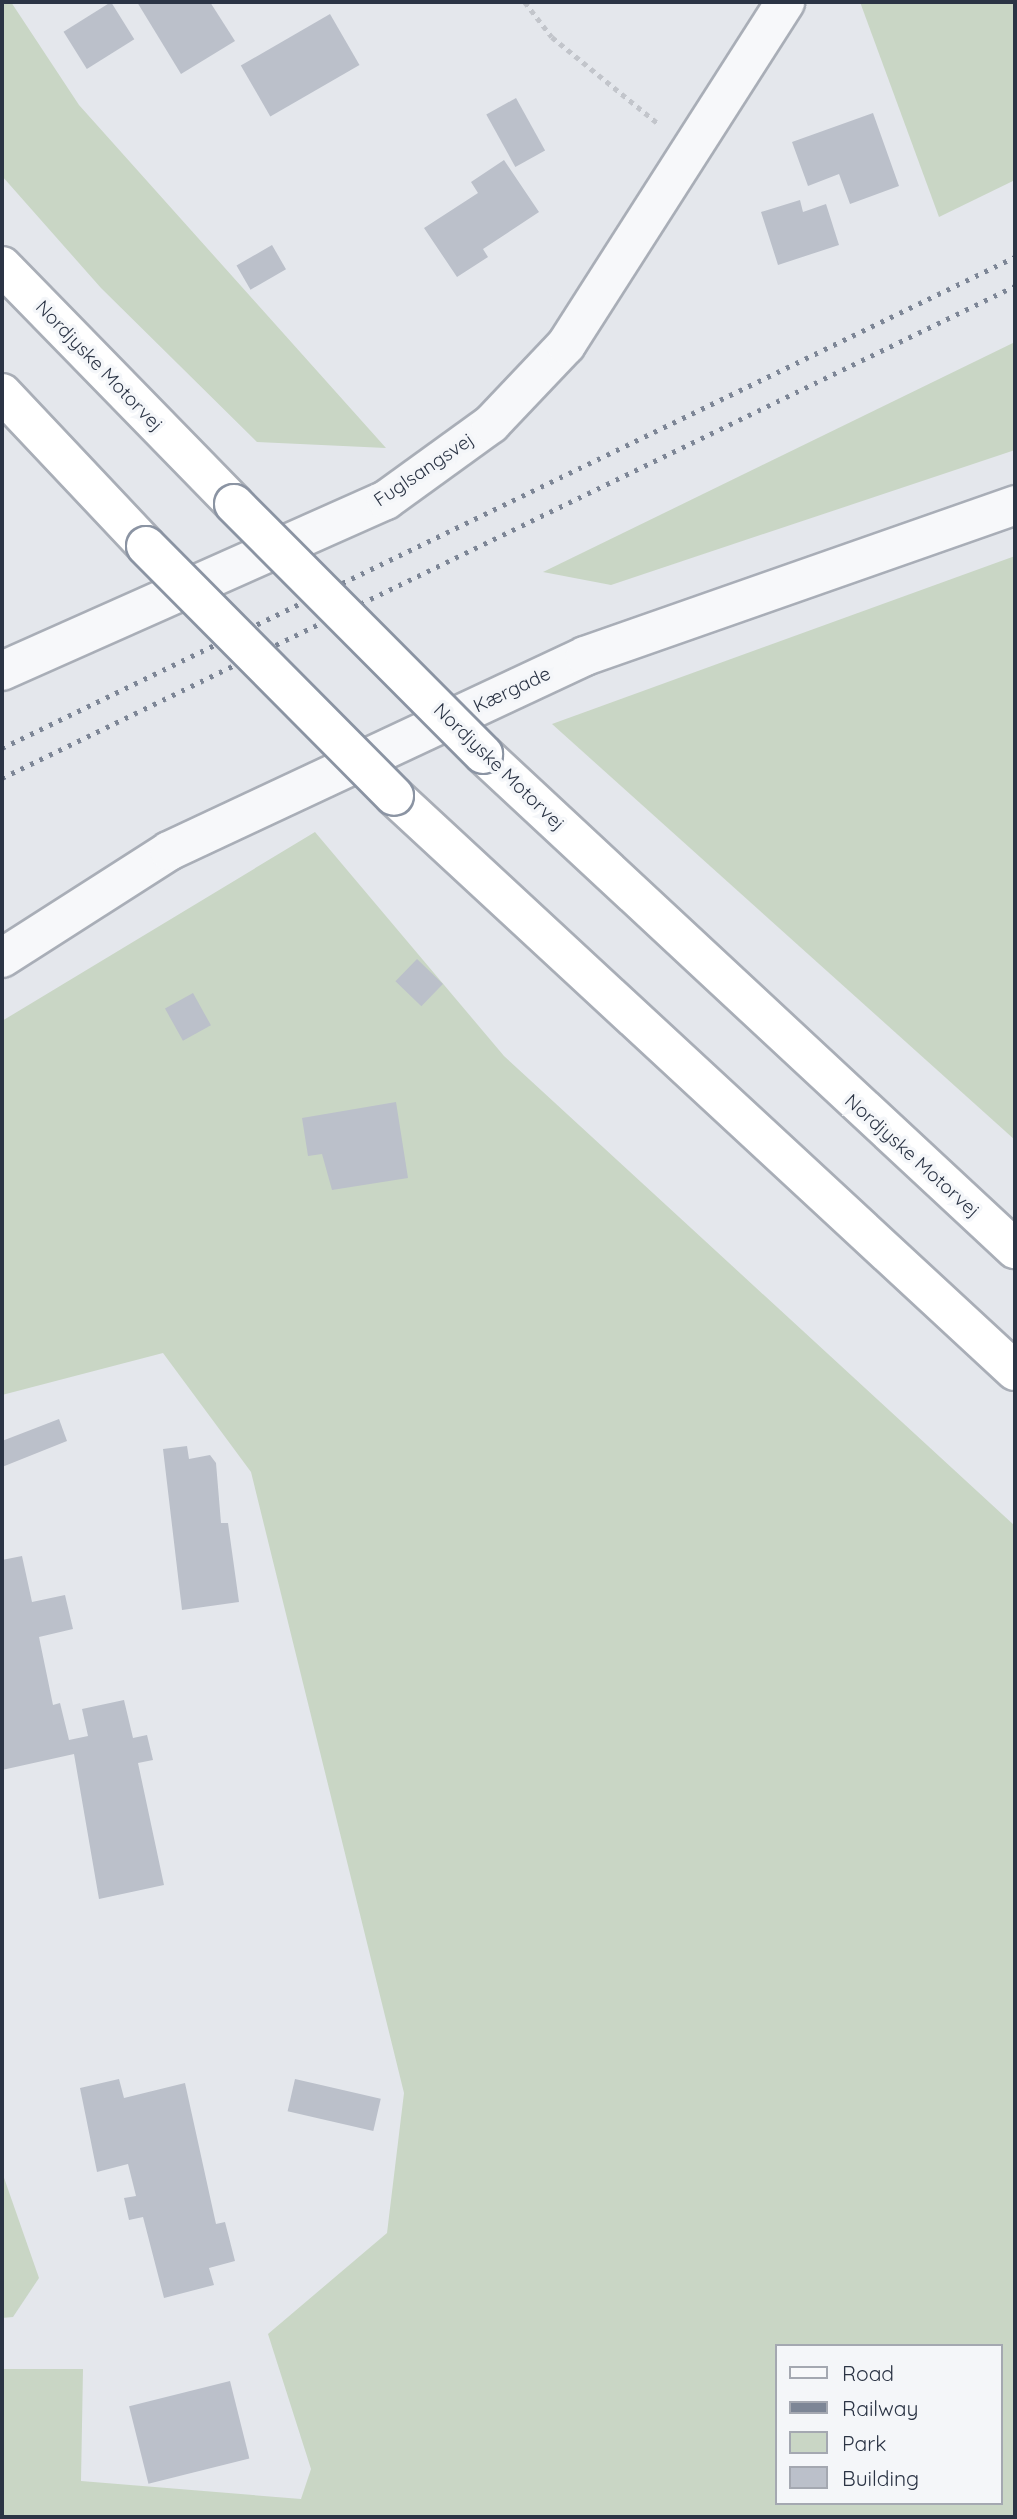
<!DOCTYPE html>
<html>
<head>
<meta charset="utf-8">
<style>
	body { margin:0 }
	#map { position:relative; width:1017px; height:2519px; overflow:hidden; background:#e4e7ec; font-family:Quicksand,sans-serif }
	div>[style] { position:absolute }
	.green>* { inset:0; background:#c9d6c5 }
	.building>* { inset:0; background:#bbc0ca; transform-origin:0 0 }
	.path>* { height:4.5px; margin-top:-2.25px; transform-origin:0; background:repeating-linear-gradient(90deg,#c2c5cb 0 5px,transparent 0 10px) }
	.roads { filter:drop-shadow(2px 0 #a9aeb7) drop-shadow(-2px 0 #a9aeb7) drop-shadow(0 2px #a9aeb7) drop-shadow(0 -2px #a9aeb7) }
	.minor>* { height:38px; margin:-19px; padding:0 19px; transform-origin:19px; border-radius:19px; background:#f7f8fa }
	.motorway>* { height:38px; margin:-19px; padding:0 19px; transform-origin:19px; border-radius:19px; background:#fff }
	.rail>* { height:5px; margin-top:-2.5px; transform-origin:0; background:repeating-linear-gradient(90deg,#7d8696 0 3.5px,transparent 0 10.5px) }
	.bridges { filter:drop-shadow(2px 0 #8b94a3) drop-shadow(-2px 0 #8b94a3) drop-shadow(0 2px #8b94a3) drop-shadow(0 -2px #8b94a3) }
	.motorway-bridge>* { height:38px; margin:-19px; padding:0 19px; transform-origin:19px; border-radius:19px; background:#fff }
	span { translate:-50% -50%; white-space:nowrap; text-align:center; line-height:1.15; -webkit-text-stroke:7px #f4f6f9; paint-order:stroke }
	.street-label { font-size:19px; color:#2b3445 }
	.frame { position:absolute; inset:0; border:4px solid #2b3445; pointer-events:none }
	.legend { position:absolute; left:775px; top:2344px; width:228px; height:161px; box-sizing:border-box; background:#f4f6f9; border:2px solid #a4a8b1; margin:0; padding:9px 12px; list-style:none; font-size:21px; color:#2b3445 }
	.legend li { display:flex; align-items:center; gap:14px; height:35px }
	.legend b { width:35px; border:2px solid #a4a8b1 }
</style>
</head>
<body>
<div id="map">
	<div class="green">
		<i style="clip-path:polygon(2px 2px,11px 2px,79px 105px,386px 448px,257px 442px,101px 288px,2px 176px)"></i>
		<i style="clip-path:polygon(860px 2px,1015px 2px,1015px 180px,939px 217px)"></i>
		<i style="clip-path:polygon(1015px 342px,1015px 450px,611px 585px,543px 572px)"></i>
		<i style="clip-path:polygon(1015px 556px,1015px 1140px,552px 724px)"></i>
		<i style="clip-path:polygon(evenodd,315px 832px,504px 1056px,1015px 1526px,1015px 2517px,2px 2517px,2px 2369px,83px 2369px,81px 2481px,301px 2499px,311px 2469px,268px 2334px,387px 2233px,404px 2093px,251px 1472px,163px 1353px,2px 1395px,2px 1021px,315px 832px,777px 2346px,1001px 2346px,1001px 2503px,777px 2503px,777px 2346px)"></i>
		<i style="clip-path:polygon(2px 2172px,39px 2278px,13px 2317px,2px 2318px)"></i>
	</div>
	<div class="building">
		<i style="left:111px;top:2px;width:44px;height:56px;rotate:58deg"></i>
		<i style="clip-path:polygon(137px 2px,210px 2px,235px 41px,181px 74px)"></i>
		<i style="left:330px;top:14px;width:59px;height:103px;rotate:60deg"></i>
		<i style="left:516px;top:98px;width:60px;height:34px;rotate:61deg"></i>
		<i style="clip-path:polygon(873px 113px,899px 186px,850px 204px,839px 174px,808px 186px,792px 142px)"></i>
		<i style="clip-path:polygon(504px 160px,539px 212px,483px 249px,488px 257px,457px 277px,424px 228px,478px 193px,471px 182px)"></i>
		<i style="clip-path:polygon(800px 200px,803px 212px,826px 204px,839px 245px,778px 265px,761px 212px)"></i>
		<i style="left:272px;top:245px;width:28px;height:41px;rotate:60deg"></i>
		<i style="left:417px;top:959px;width:36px;height:31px;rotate:44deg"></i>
		<i style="left:193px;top:993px;width:37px;height:32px;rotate:61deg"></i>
		<i style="clip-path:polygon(396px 1102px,408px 1178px,332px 1190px,322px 1154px,308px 1156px,302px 1118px)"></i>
		<i style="clip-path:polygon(59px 1419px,67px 1441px,2px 1467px,2px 1441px)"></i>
		<i style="clip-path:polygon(187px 1446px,189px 1459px,210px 1455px,216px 1463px,221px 1523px,228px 1523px,239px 1602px,182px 1610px,163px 1449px)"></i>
		<i style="clip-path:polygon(22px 1556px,32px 1602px,65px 1595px,73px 1629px,39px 1637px,53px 1705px,60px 1703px,69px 1740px,88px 1736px,82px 1709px,124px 1700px,133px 1738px,147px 1735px,153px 1760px,138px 1763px,164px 1885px,99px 1899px,74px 1754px,2px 1770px,2px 1560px)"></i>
		<i style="clip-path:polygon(119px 2079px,124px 2098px,185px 2083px,216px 2224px,225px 2222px,235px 2261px,209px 2268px,214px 2285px,164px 2298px,143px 2217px,129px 2220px,124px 2198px,136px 2196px,128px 2164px,97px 2172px,80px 2088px)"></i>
		<i style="left:295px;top:2079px;width:88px;height:33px;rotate:13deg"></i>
		<i style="left:230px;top:2381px;width:80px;height:104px;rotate:76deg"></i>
	</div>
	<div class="path">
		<i style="left:525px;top:2px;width:44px;rotate:52.4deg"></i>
		<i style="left:552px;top:37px;width:139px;rotate:39.2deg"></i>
	</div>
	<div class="roads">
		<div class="minor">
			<i style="left:2px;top:671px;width:420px;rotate:-24deg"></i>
			<i style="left:386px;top:500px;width:130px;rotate:-35.9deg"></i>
			<i style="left:491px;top:424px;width:109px;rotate:-46.5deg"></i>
			<i style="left:566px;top:345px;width:407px;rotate:-57.4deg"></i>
			<i style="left:2px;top:958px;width:198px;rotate:-32.6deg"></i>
			<i style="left:169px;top:851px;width:459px;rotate:-25.1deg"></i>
			<i style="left:585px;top:656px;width:456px;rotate:-19.3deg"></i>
		</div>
		<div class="motorway">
			<i style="left:2px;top:266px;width:332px;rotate:45.7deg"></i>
			<i style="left:2px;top:393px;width:210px;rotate:46.7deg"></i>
			<i style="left:483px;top:754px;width:727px;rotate:42.94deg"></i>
			<i style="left:394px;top:796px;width:846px;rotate:42.8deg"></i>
		</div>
	</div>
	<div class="rail">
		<i style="left:2px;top:748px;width:1126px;rotate:-25.86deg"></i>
		<i style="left:2px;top:778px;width:1126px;rotate:-25.91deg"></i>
	</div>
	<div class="bridges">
		<div class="motorway-bridge">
			<i style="left:234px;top:504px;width:353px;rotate:45.1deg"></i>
			<i style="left:146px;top:546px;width:352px;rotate:45.2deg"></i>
		</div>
	</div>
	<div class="street-label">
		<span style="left:99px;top:366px;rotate:46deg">Nordjyske Motorvej</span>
		<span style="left:424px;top:470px;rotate:-34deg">Fuglsangsvej</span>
		<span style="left:512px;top:690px;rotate:-25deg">Kærgade</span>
		<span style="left:499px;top:767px;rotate:44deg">Nordjyske Motorvej</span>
		<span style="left:912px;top:1156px;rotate:42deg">Nordjyske Motorvej</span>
	</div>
	<div class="frame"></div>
	<ul class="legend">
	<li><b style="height:9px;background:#f7f8fa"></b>Road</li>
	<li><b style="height:9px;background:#7d8696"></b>Railway</li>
	<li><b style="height:19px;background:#c9d6c5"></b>Park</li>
	<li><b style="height:19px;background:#bbc0ca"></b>Building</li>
	</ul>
</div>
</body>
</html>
